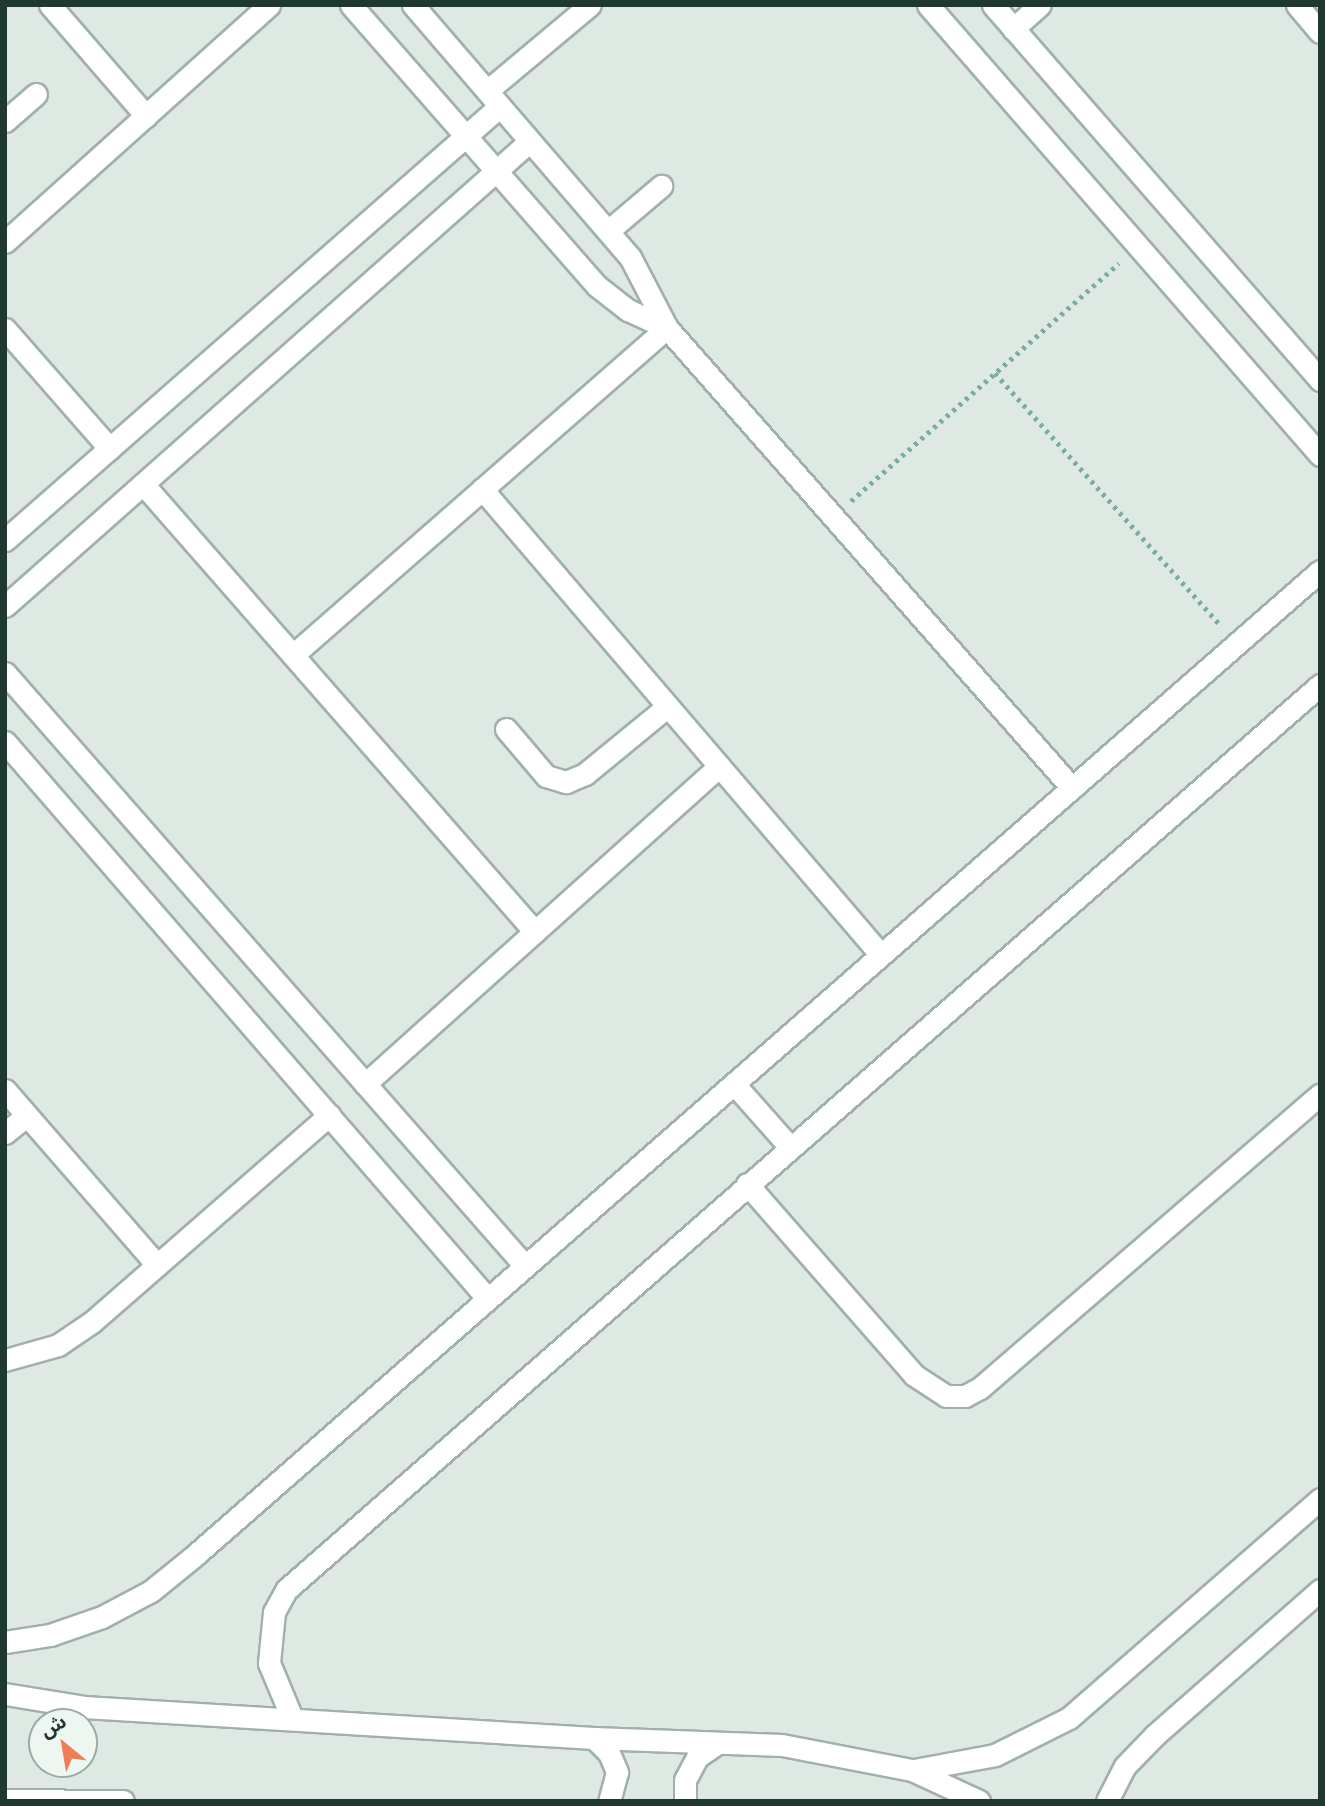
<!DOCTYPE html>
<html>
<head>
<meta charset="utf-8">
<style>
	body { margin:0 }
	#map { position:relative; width:1325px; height:1806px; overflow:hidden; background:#dee9e4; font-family:"Varela Round","Noto Sans Arabic",sans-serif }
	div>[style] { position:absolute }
	.path>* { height:4.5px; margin-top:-2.25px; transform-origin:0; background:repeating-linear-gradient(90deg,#7fac9f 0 3.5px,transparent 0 8.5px) }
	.roads { filter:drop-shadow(2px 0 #a1b0ab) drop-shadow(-2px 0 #a1b0ab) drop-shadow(0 2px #a1b0ab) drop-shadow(0 -2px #a1b0ab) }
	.minor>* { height:21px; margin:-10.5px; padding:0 10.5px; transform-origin:10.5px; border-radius:10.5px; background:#fff }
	span { translate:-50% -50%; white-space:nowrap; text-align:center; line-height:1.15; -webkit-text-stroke:5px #eef6f2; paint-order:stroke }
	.frame { position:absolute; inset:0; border:7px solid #203832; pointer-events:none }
	.north { position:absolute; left:28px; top:1708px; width:70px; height:70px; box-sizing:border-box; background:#eef6f2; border:2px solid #9caaa5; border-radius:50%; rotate:330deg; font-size:19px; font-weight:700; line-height:28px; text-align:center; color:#203832 }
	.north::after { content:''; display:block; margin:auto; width:24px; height:32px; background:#ef7e57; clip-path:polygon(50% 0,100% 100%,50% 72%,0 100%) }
</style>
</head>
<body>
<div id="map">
	<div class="path">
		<i style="left:995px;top:373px;width:339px;rotate:48.2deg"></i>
		<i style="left:851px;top:501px;width:358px;rotate:-41.6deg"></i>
	</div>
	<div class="roads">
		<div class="minor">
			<i style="left:50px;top:5px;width:147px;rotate:49.1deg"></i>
			<i style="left:351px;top:5px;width:373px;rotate:48.8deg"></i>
			<i style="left:597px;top:286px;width:39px;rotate:38deg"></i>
			<i style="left:628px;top:310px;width:43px;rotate:24.8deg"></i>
			<i style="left:413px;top:5px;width:333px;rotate:49.3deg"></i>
			<i style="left:630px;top:257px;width:80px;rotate:62.5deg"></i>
			<i style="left:667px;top:328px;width:613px;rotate:48.64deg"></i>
			<i style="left:928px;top:5px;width:597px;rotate:48.94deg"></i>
			<i style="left:993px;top:5px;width:498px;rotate:48.9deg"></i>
			<i style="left:1297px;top:5px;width:35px;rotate:50deg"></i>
			<i style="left:1013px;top:29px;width:36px;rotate:-42deg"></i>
			<i style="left:487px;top:91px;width:134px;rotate:-39.9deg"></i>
			<i style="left:5px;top:121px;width:41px;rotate:-41.1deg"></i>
			<i style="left:608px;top:231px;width:70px;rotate:-40.3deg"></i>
			<i style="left:5px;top:242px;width:355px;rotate:-41.9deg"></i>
			<i style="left:5px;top:329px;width:159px;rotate:48.8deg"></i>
			<i style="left:143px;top:484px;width:595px;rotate:48.81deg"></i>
			<i style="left:482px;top:489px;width:613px;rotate:49.43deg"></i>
			<i style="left:5px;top:540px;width:658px;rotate:-41.24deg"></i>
			<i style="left:5px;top:606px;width:701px;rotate:-41.53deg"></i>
			<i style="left:293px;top:655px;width:497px;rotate:-41.2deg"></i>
			<i style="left:5px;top:673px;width:789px;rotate:48.75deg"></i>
			<i style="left:506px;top:729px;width:62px;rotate:49.6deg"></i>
			<i style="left:546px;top:776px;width:21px;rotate:17deg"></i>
			<i style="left:566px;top:782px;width:21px;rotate:-23deg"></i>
			<i style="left:585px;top:774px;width:107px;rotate:-39.3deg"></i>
			<i style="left:5px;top:742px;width:737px;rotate:49.07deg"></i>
			<i style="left:365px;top:1084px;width:476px;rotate:-41.9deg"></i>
			<i style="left:734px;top:1084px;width:84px;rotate:48.4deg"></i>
			<i style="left:5px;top:1090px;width:232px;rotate:49deg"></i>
			<i style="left:5px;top:1133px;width:28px;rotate:-39deg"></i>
			<i style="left:747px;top:1184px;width:254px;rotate:48.8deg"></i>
			<i style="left:914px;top:1375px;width:38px;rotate:33deg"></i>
			<i style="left:946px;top:1396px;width:19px"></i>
			<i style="left:965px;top:1396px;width:17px;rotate:-28deg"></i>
			<i style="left:980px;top:1388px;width:449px;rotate:-40.8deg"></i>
			<i style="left:5px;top:1360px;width:55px;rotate:-15.8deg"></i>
			<i style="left:58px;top:1345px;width:41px;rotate:-34.1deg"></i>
			<i style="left:92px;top:1322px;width:315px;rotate:-41.1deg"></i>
			<i style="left:5px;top:1642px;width:46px;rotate:-8.8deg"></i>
			<i style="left:50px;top:1635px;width:55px;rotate:-19.1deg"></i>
			<i style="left:102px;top:1617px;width:55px;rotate:-28deg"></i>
			<i style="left:151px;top:1591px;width:55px;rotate:-39.1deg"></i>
			<i style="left:194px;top:1556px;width:1496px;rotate:-41.18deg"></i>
			<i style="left:5px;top:1694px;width:80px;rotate:9.3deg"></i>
			<i style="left:84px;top:1707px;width:511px;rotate:3.48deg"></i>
			<i style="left:594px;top:1738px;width:188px;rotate:2.1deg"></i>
			<i style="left:782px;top:1745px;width:132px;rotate:10.9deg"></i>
			<i style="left:912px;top:1770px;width:74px;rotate:24.8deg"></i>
			<i style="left:292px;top:1718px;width:60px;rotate:-112.7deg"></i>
			<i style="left:269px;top:1663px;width:51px;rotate:-84.4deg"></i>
			<i style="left:274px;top:1612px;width:26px;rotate:-61deg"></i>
			<i style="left:287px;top:1589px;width:1373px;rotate:-41.19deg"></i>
			<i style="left:594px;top:1738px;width:21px;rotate:45deg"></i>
			<i style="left:609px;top:1753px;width:21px;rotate:67deg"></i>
			<i style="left:617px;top:1772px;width:30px;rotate:105deg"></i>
			<i style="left:914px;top:1770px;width:82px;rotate:-10.5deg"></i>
			<i style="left:995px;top:1755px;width:83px;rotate:-26.6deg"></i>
			<i style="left:1069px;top:1718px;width:333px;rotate:-41.1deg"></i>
			<i style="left:5px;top:1800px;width:118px;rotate:0.5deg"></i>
			<i style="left:685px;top:1801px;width:21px;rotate:-90deg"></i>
			<i style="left:685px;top:1780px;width:26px;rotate:-62deg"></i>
			<i style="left:697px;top:1757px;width:25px;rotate:-34deg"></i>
			<i style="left:1107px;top:1801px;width:39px;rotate:-63deg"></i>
			<i style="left:1125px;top:1766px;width:43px;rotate:-45.9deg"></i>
			<i style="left:1155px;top:1735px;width:220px;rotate:-41.3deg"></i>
		</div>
	</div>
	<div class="frame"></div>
	<div class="north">ش</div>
</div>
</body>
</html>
